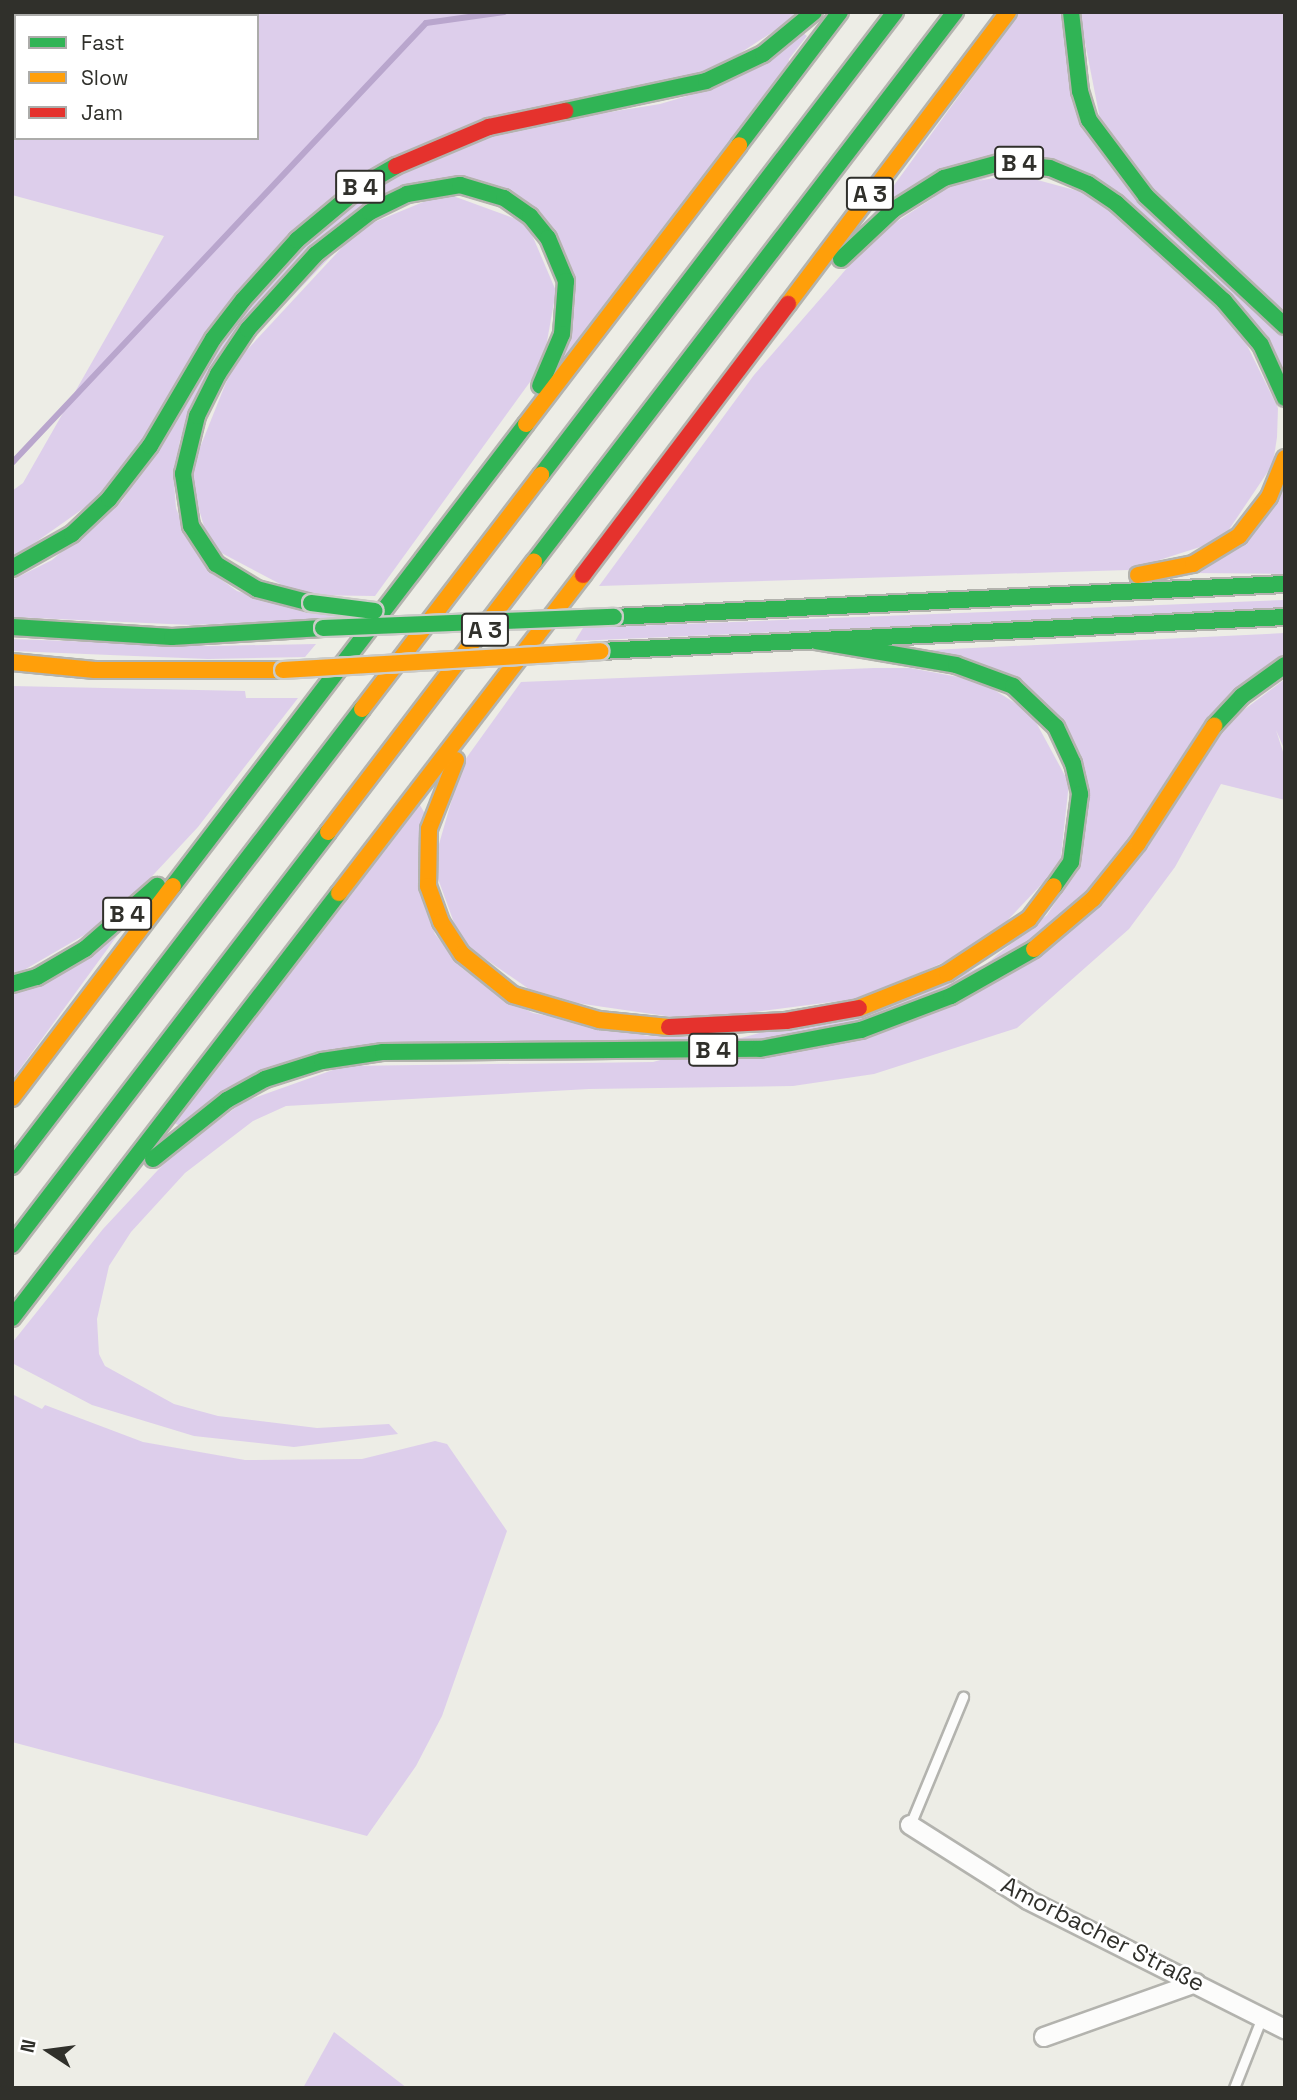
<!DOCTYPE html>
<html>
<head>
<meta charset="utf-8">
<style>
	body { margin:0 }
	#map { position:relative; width:1297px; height:2100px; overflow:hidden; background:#edede6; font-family:"Space Grotesk",sans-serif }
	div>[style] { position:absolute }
	.green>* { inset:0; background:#ddceeb }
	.stream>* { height:6px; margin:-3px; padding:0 3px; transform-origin:3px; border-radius:3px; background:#b9a6cd }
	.roads { filter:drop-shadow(2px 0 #b3b3ae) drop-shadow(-2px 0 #b3b3ae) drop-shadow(0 2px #b3b3ae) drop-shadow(0 -2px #b3b3ae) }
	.lane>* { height:9px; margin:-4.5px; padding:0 4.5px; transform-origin:4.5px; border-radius:4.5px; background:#fcfcfb }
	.street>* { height:18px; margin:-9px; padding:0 9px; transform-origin:9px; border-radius:9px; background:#fcfcfb }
	.fast>* { height:16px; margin:-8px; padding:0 8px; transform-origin:8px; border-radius:8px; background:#30b455 }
	.slow>* { height:16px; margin:-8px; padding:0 8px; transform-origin:8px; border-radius:8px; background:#ff9f0a }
	.jam>* { height:16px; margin:-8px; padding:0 8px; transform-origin:8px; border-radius:8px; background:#e5322d }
	.bridges { filter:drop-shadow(2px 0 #cbcbc8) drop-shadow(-2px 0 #cbcbc8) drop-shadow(0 2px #cbcbc8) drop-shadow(0 -2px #cbcbc8) }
	.fast-bridge>* { height:16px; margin:-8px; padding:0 8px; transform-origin:8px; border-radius:8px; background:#30b455 }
	.slow-bridge>* { height:16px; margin:-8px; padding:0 8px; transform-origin:8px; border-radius:8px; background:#ff9f0a }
	span { translate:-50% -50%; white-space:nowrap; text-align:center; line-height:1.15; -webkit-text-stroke:5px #fff; paint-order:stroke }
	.shield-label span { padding:2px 5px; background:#fff; border:2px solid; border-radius:5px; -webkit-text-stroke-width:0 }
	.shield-label { font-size:23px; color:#30302b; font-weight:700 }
	.street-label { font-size:24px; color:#30302b }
	.frame { position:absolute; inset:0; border:14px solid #30302b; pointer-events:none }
	.legend { position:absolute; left:14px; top:14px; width:245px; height:126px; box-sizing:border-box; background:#fff; border:2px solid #acacaa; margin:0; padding:9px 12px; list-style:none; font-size:21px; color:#30302b }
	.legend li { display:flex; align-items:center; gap:14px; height:35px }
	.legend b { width:35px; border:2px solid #acacaa }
	.north { position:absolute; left:14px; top:2016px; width:70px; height:70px; -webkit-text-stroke:5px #fff; paint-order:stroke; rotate:283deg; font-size:19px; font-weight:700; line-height:28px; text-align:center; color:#30302b }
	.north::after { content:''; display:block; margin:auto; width:24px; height:32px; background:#30302b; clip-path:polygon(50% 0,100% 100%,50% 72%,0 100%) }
</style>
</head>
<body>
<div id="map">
	<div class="green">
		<i style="clip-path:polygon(evenodd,12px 12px,803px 12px,713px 71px,450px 132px,101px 496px,12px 559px,12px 491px,23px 483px,164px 236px,12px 195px,12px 12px,16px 16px,257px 16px,257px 138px,16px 138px,16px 16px)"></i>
		<i style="clip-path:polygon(1020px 12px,1062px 12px,1069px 82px,1285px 338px,1285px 372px,1042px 158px,868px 221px)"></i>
		<i style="clip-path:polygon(1079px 12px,1285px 12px,1285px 316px,1161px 201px,1100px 119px)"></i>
		<i style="clip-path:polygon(802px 32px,807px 36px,789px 59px,788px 70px,541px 398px,571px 328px,575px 302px,566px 254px,538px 213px,509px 193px,470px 179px,432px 179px,376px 200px,304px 256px,239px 328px,205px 379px,180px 440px,174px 481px,176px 508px,185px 531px,215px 575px,237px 591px,294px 609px,361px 618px,191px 625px,12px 617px,12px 580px,52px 560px,122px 501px,249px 304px,312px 237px,361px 197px,412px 166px,478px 138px,529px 125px,660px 104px,704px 91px,755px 67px)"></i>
		<i style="clip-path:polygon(1015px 174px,1082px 192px,1238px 327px,1278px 408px,1277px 437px,1273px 464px,1222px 540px,1128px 570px,599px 586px,754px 375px,875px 236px,951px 186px)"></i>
		<i style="clip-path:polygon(445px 193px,527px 223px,556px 291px,543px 364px,375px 596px,301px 595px,210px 547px,189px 475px,233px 365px,360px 228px)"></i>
		<i style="clip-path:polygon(1285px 488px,1285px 574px,1193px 573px)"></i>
		<i style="clip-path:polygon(1285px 600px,1285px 610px,575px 641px,583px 628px)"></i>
		<i style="clip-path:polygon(1285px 633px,1285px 659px,1258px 672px,1226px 701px,1102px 880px,1041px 934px,1004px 960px,921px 1003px,849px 1024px,761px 1040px,354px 1048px,273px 1068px,226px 1092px,180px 1126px,174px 1123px,417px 800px,424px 812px,422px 896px,435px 934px,462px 968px,503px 999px,533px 1013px,648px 1036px,746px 1038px,810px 1030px,884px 1010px,986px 964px,1047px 915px,1076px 870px,1083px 846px,1088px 792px,1083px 770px,1075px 746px,1047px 707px,1002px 674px,975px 663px,911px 651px)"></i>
		<i style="clip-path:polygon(12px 639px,208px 646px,316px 644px,305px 657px,208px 659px,12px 651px)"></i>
		<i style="clip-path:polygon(874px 668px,910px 668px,980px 681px,1031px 713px,1069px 783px,1060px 865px,985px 944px,863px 998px,693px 1020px,542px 998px,461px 942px,433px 865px,462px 764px,521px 682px)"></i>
		<i style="clip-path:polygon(1285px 679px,1285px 751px,1276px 730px,1285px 758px,1285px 800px,1221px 784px,1175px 867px,1129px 929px,1017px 1028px,874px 1074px,793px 1086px,589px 1089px,286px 1106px,253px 1121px,185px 1173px,131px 1232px,109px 1266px,97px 1319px,99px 1354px,105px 1366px,174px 1404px,218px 1416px,317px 1428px,389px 1424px,398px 1434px,294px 1447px,194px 1436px,92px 1405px,12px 1363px,12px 1343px,103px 1229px,171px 1156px,243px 1102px,344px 1066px,653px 1062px,1036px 958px,1233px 718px)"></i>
		<i style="clip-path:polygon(12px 686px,245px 691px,246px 698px,298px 698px,198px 827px,112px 919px,12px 977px)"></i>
		<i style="clip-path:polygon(122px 929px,12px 1080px,12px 992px)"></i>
		<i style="clip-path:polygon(12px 1394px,42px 1409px,45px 1405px,143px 1442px,245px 1460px,362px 1459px,435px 1441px,447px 1444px,507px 1531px,442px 1716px,416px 1766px,367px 1836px,12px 1742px)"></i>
		<i style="clip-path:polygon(334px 2032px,407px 2088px,303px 2088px)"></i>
	</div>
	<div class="stream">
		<i style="left:12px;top:463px;width:604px;rotate:-46.74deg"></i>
		<i style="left:426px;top:23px;width:79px;rotate:-8deg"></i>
	</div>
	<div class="roads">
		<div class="lane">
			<i style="left:910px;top:1825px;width:139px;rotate:-67.5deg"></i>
			<i style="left:1234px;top:2088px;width:76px;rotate:-68.5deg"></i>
		</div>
		<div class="street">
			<i style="left:910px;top:1825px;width:140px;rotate:32.4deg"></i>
			<i style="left:1028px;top:1900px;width:288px;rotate:26.7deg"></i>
			<i style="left:1044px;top:2037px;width:161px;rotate:-19.6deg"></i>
		</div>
		<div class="fast">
			<i style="left:1071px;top:12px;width:80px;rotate:83.5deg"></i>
			<i style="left:1080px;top:91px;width:30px;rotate:73deg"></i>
			<i style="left:1089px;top:120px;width:95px;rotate:53.1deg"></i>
			<i style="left:1146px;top:196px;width:190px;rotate:43.1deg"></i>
			<i style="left:565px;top:111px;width:144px;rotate:-12deg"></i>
			<i style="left:706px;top:81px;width:63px;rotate:-25.3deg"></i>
			<i style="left:763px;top:54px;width:66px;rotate:-39.5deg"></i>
			<i style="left:739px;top:145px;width:167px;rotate:-52.8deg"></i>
			<i style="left:841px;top:259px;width:71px;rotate:-43.3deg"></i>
			<i style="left:893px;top:210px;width:60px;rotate:-32.1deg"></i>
			<i style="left:944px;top:178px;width:57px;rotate:-15.3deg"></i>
			<i style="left:999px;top:163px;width:51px;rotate:5.6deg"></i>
			<i style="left:1050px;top:168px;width:41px;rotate:22.8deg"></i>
			<i style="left:1088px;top:184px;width:34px;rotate:34deg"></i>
			<i style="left:1116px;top:203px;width:146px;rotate:42.2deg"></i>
			<i style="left:1224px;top:301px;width:57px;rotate:49.9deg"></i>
			<i style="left:1261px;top:345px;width:58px;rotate:65.6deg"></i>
			<i style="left:541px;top:475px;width:583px;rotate:-52.6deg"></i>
			<i style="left:534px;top:562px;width:693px;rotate:-52.57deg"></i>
			<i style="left:12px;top:568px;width:69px;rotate:-29.5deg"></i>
			<i style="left:72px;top:534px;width:51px;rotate:-43.4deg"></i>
			<i style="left:109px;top:499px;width:67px;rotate:-52.3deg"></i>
			<i style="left:150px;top:446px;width:124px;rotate:-59.5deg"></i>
			<i style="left:213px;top:339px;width:49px;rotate:-52.4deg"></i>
			<i style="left:243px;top:300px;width:81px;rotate:-48deg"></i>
			<i style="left:297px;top:240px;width:86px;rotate:-39.8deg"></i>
			<i style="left:363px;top:185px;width:38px;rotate:-30deg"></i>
			<i style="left:311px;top:603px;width:56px;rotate:-165.5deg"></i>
			<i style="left:257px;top:589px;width:48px;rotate:-148.6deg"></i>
			<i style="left:216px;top:564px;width:45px;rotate:-123.3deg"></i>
			<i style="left:191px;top:526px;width:53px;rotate:-98.7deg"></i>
			<i style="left:183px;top:474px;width:60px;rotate:-76.4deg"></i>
			<i style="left:197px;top:416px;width:47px;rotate:-63.4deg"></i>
			<i style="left:218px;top:374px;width:54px;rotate:-56.3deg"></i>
			<i style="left:248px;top:329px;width:101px;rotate:-47.8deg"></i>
			<i style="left:316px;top:254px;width:68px;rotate:-37.9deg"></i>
			<i style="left:370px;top:212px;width:41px;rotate:-25.9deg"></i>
			<i style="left:407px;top:194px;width:54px;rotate:-9.6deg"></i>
			<i style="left:460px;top:185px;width:46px;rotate:16.5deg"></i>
			<i style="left:504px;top:198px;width:32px;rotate:35deg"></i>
			<i style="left:530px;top:216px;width:28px;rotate:51deg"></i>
			<i style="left:548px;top:238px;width:47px;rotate:67.3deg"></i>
			<i style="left:566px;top:281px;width:53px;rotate:94.3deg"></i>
			<i style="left:562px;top:334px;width:56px;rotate:112.9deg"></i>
			<i style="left:614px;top:617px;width:672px;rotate:-2.82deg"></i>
			<i style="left:12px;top:627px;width:160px;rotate:3.6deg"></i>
			<i style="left:172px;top:637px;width:151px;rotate:-3.4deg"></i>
			<i style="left:816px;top:641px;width:142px;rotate:9.7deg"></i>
			<i style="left:956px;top:665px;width:61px;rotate:20.2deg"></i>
			<i style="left:1013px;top:686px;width:59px;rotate:43.6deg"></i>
			<i style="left:1056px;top:727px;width:40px;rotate:65deg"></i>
			<i style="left:1073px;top:763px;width:32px;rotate:77deg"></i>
			<i style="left:1080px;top:794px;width:69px;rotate:97.5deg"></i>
			<i style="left:1071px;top:862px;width:29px;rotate:125deg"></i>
			<i style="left:600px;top:651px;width:686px;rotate:-2.84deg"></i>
			<i style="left:1214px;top:726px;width:41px;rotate:-47deg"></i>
			<i style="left:1242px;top:696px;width:53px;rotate:-35.8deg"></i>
			<i style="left:173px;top:886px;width:581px;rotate:-52.62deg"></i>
			<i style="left:12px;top:984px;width:26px;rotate:-16deg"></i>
			<i style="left:37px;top:977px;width:56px;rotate:-30.3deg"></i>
			<i style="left:85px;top:949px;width:96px;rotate:-41.2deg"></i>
			<i style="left:153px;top:1159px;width:95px;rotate:-38.6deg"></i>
			<i style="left:227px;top:1100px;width:43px;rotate:-28.9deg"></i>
			<i style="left:265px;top:1079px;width:60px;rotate:-17.5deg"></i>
			<i style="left:322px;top:1061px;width:62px;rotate:-8.4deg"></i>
			<i style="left:383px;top:1052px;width:377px;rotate:-0.5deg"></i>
			<i style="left:760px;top:1049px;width:103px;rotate:-10.7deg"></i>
			<i style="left:861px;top:1030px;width:96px;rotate:-20.7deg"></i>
			<i style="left:951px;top:996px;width:95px;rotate:-29.5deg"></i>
			<i style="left:12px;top:1166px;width:576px;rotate:-52.55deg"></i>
			<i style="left:12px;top:1245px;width:520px;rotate:-52.58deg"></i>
			<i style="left:12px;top:1318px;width:536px;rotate:-52.42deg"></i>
		</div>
		<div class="slow">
			<i style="left:788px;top:304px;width:366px;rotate:-53deg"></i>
			<i style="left:526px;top:424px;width:351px;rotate:-52.6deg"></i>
			<i style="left:1138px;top:575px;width:56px;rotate:-11.3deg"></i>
			<i style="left:1193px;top:564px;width:54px;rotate:-31.3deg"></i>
			<i style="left:1239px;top:536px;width:49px;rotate:-52.4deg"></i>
			<i style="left:1269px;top:497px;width:42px;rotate:-67.7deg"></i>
			<i style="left:12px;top:662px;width:83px;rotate:5.5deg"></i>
			<i style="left:95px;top:670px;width:188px"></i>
			<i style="left:362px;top:709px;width:295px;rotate:-52.6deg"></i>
			<i style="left:456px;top:760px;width:74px;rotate:111.4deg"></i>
			<i style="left:429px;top:829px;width:57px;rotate:91deg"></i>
			<i style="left:428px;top:886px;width:38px;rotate:70deg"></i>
			<i style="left:441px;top:922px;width:38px;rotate:57deg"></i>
			<i style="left:462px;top:954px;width:65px;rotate:38.8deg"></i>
			<i style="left:513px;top:995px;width:90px;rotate:16.2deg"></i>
			<i style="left:599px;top:1020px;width:70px;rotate:5.7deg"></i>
			<i style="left:328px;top:832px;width:340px;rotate:-52.7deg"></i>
			<i style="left:339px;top:893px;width:401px;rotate:-52.5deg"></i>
			<i style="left:1034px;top:949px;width:77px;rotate:-40.3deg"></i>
			<i style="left:1093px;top:899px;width:72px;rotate:-51.2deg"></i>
			<i style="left:1138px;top:843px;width:140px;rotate:-57deg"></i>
			<i style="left:859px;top:1008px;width:95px;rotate:-21.7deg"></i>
			<i style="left:947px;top:973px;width:98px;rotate:-33.4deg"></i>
			<i style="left:1029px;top:919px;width:41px;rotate:-52.9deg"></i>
			<i style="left:12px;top:1098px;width:266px;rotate:-52.8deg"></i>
		</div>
		<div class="jam">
			<i style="left:396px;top:166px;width:101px;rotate:-22.8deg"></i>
			<i style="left:489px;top:127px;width:78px;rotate:-11.9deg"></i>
			<i style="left:583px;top:575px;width:340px;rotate:-52.9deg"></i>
			<i style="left:669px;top:1027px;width:117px;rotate:-2.9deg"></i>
			<i style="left:786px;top:1021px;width:74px;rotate:-10.1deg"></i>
		</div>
	</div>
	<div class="bridges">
		<div class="fast-bridge">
			<i style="left:311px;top:603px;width:64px;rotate:7.2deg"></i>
			<i style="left:323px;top:628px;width:291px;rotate:-2.2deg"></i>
		</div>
		<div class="slow-bridge">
			<i style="left:283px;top:670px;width:318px;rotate:-3.4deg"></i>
		</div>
	</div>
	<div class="shield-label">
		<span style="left:1019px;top:163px">B 4</span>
		<span style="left:360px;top:187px">B 4</span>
		<span style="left:870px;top:194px">A 3</span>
		<span style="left:485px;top:630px">A 3</span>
		<span style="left:127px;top:914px">B 4</span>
		<span style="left:713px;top:1050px">B 4</span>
	</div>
	<div class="street-label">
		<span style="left:1103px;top:1934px;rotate:27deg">Amorbacher Straße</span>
	</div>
	<div class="frame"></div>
	<ul class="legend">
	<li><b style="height:9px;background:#30b455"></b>Fast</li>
	<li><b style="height:9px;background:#ff9f0a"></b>Slow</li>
	<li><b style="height:9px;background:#e5322d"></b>Jam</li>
	</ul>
	<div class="north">N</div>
</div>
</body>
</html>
